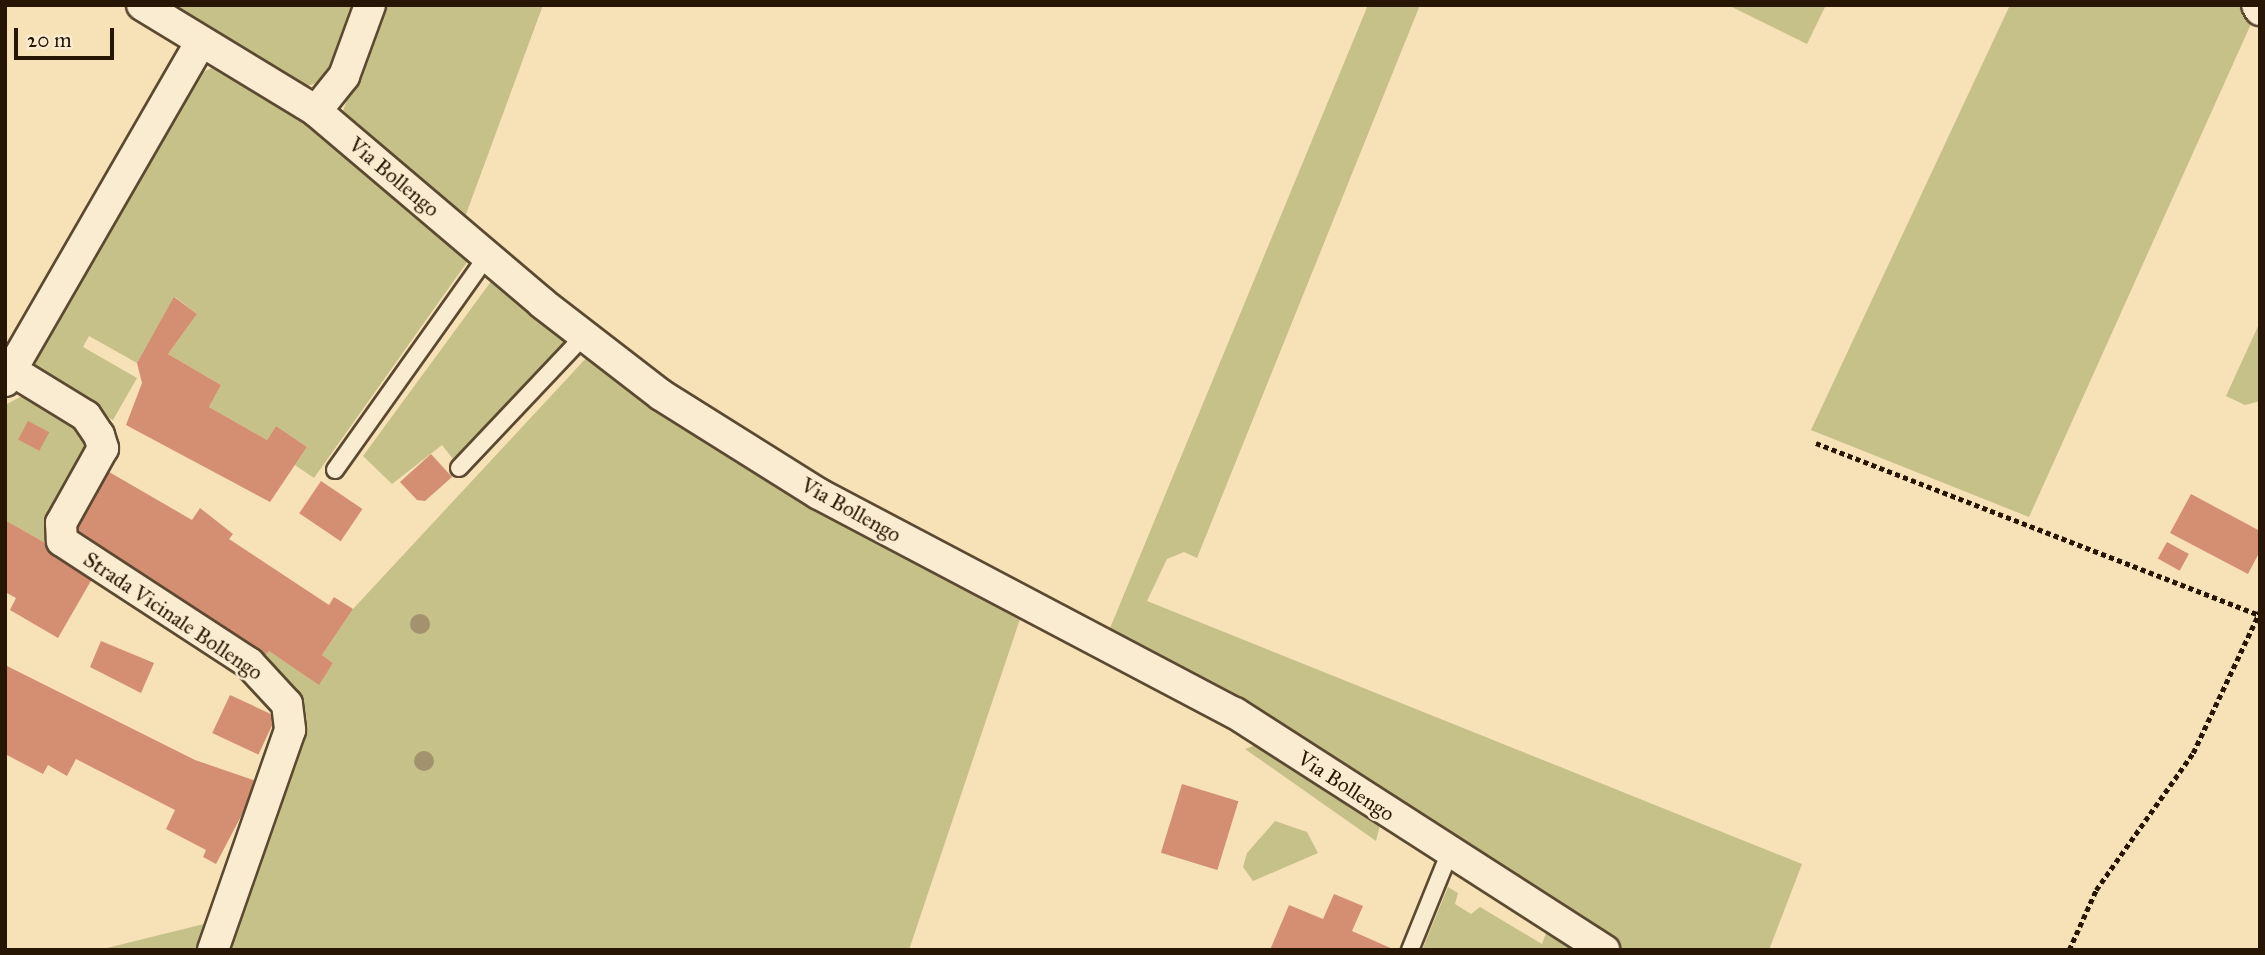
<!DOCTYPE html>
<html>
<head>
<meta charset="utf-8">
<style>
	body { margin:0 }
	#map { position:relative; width:2265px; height:955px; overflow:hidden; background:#f7e1b7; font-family:"IM FELL Great Primer",serif }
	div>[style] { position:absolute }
	.green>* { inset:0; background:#c5c189 }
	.building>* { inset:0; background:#d48e71; transform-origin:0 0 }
	.path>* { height:4.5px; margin-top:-2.25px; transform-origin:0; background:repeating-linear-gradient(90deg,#271604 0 5px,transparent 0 8.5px) }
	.roads { filter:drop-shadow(2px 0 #5b4931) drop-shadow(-2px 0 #5b4931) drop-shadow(0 2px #5b4931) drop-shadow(0 -2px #5b4931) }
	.service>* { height:16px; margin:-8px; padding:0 8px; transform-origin:8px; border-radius:8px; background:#faecd0 }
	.minor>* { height:30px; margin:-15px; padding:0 15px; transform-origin:15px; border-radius:15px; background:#faecd0 }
	.trees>* { width:20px; height:20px; margin:-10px; border-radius:50%; background:#a3926e }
	span { translate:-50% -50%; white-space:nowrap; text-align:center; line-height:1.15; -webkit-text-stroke:5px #faecd0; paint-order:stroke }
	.street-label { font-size:21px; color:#271604 }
	.frame { position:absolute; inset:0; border:7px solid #271604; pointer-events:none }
	.scale { position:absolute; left:14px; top:28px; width:100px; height:32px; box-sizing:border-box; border:4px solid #271604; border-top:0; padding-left:9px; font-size:21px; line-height:24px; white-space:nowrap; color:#271604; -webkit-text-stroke:5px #faecd0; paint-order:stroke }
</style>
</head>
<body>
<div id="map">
	<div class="green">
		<i style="clip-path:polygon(157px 5px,362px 5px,326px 80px,307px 86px)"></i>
		<i style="clip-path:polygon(381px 5px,543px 5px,462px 225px,342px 114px)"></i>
		<i style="clip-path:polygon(1368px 5px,1420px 5px,1197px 558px,1184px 552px,1167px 559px,1147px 601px,1802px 864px,1769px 950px,1618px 950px,1108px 633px)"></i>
		<i style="clip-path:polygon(1728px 5px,1826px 5px,1807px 44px)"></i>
		<i style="clip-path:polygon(2010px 5px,2242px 5px,2251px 24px,2029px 517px,1811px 430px)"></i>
		<i style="clip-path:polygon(212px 68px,285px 104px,470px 258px,314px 478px,295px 465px,307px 447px,276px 426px,267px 440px,209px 407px,221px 385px,168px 354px,197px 314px,175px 297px,137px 363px,89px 336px,83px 347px,137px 378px,113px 420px,54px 387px,36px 367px,35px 351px,192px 77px)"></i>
		<i style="clip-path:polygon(495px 276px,567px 340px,453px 459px,442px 445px,392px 484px,363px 456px)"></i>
		<i style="clip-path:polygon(2260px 322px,2260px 401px,2245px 405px,2226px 396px)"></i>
		<i style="clip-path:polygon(588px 356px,1022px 613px,909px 950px,222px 950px,298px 731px,260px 663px,269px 651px,319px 684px,333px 663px,322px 655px,353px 609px)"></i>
		<i style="clip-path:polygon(22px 396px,41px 400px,93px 440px,47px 544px,5px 520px,5px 405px)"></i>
		<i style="clip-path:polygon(1261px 743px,1380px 825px,1376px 841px,1245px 749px)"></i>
		<i style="clip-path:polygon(1275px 821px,1307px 832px,1318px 853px,1253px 881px,1243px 867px,1247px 853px)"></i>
		<i style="clip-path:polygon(1448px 887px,1458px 893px,1455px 904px,1471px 914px,1480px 907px,1542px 944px,1546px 933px,1576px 950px,1422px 950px)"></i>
		<i style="clip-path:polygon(208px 923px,199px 950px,99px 950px)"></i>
	</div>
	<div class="building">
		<i style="clip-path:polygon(174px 297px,197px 314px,168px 354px,221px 385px,209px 407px,267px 440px,276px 426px,307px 447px,270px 502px,126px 425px,142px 383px,137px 363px)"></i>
		<i style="left:28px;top:421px;width:24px;height:21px;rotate:28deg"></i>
		<i style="clip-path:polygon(431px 454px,452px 477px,425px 501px,417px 500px,400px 482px)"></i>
		<i style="clip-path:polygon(104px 469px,192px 520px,200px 508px,233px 534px,229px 539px,329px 605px,334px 597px,353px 609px,322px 655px,333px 663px,319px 685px,269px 651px,260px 663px,223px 638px,227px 631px,67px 533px)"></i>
		<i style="left:321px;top:481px;width:50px;height:39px;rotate:34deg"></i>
		<i style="clip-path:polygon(2191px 494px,2260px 531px,2260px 551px,2248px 574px,2170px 533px)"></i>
		<i style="clip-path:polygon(5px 520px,96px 572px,58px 638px,10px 610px,16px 598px,5px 592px)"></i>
		<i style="left:2167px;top:542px;width:25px;height:19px;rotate:29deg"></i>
		<i style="clip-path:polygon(101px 641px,154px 663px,141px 693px,90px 667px)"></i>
		<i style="clip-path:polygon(5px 665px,195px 760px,259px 782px,216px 864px,203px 857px,206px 850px,166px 829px,175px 810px,76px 759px,67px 776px,48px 765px,43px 774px,5px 754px)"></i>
		<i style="left:230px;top:695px;width:51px;height:42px;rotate:25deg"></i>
		<i style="left:1182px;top:784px;width:59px;height:72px;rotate:17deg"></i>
		<i style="clip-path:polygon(1334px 894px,1363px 906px,1352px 931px,1395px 950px,1270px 950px,1289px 905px,1323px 919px)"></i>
	</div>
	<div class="path">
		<i style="left:1816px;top:443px;width:474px;rotate:21.2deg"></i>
		<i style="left:2069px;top:950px;width:66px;rotate:-65.8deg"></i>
		<i style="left:2096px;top:890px;width:168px;rotate:-54.7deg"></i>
		<i style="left:2193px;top:753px;width:157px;rotate:-64.7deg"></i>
	</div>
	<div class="roads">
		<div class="service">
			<i style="left:459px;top:468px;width:182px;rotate:-46.6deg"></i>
			<i style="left:335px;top:470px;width:264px;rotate:-54.6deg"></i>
			<i style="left:1410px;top:950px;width:104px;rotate:-67.9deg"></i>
		</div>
		<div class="minor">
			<i style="left:142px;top:5px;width:204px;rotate:31.3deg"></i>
			<i style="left:316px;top:111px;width:297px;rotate:40.3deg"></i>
			<i style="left:542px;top:303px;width:150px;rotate:37.7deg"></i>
			<i style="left:661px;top:395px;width:186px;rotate:32.1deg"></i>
			<i style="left:819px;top:494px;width:470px;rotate:27.8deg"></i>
			<i style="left:1235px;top:713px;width:439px;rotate:32.7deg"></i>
			<i style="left:2257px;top:5px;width:6px;rotate:59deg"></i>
			<i style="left:316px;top:111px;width:45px;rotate:-51.3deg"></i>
			<i style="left:344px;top:76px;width:76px;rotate:-69.9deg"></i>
			<i style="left:11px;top:370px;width:88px;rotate:31.5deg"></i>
			<i style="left:86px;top:416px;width:23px;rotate:56deg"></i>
			<i style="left:99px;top:435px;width:14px;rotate:73deg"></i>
			<i style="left:103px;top:448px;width:86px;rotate:119.2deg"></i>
			<i style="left:61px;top:523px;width:18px;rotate:87deg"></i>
			<i style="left:62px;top:541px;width:223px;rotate:33.1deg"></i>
			<i style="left:249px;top:663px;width:56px;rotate:47.2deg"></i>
			<i style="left:287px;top:704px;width:26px;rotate:83deg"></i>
			<i style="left:290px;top:730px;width:233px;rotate:109.3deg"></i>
			<i style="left:5px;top:381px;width:392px;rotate:-60deg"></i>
		</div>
	</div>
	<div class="trees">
		<i style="left:420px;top:624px"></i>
		<i style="left:424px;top:761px"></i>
	</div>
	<div class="street-label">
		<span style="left:394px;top:177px;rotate:40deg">Via Bollengo</span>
		<span style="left:851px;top:510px;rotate:29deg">Via Bollengo</span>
		<span style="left:173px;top:616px;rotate:34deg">Strada Vicinale Bollengo</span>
		<span style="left:1346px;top:786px;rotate:33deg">Via Bollengo</span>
	</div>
	<div class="frame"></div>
	<div class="scale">20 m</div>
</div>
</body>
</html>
